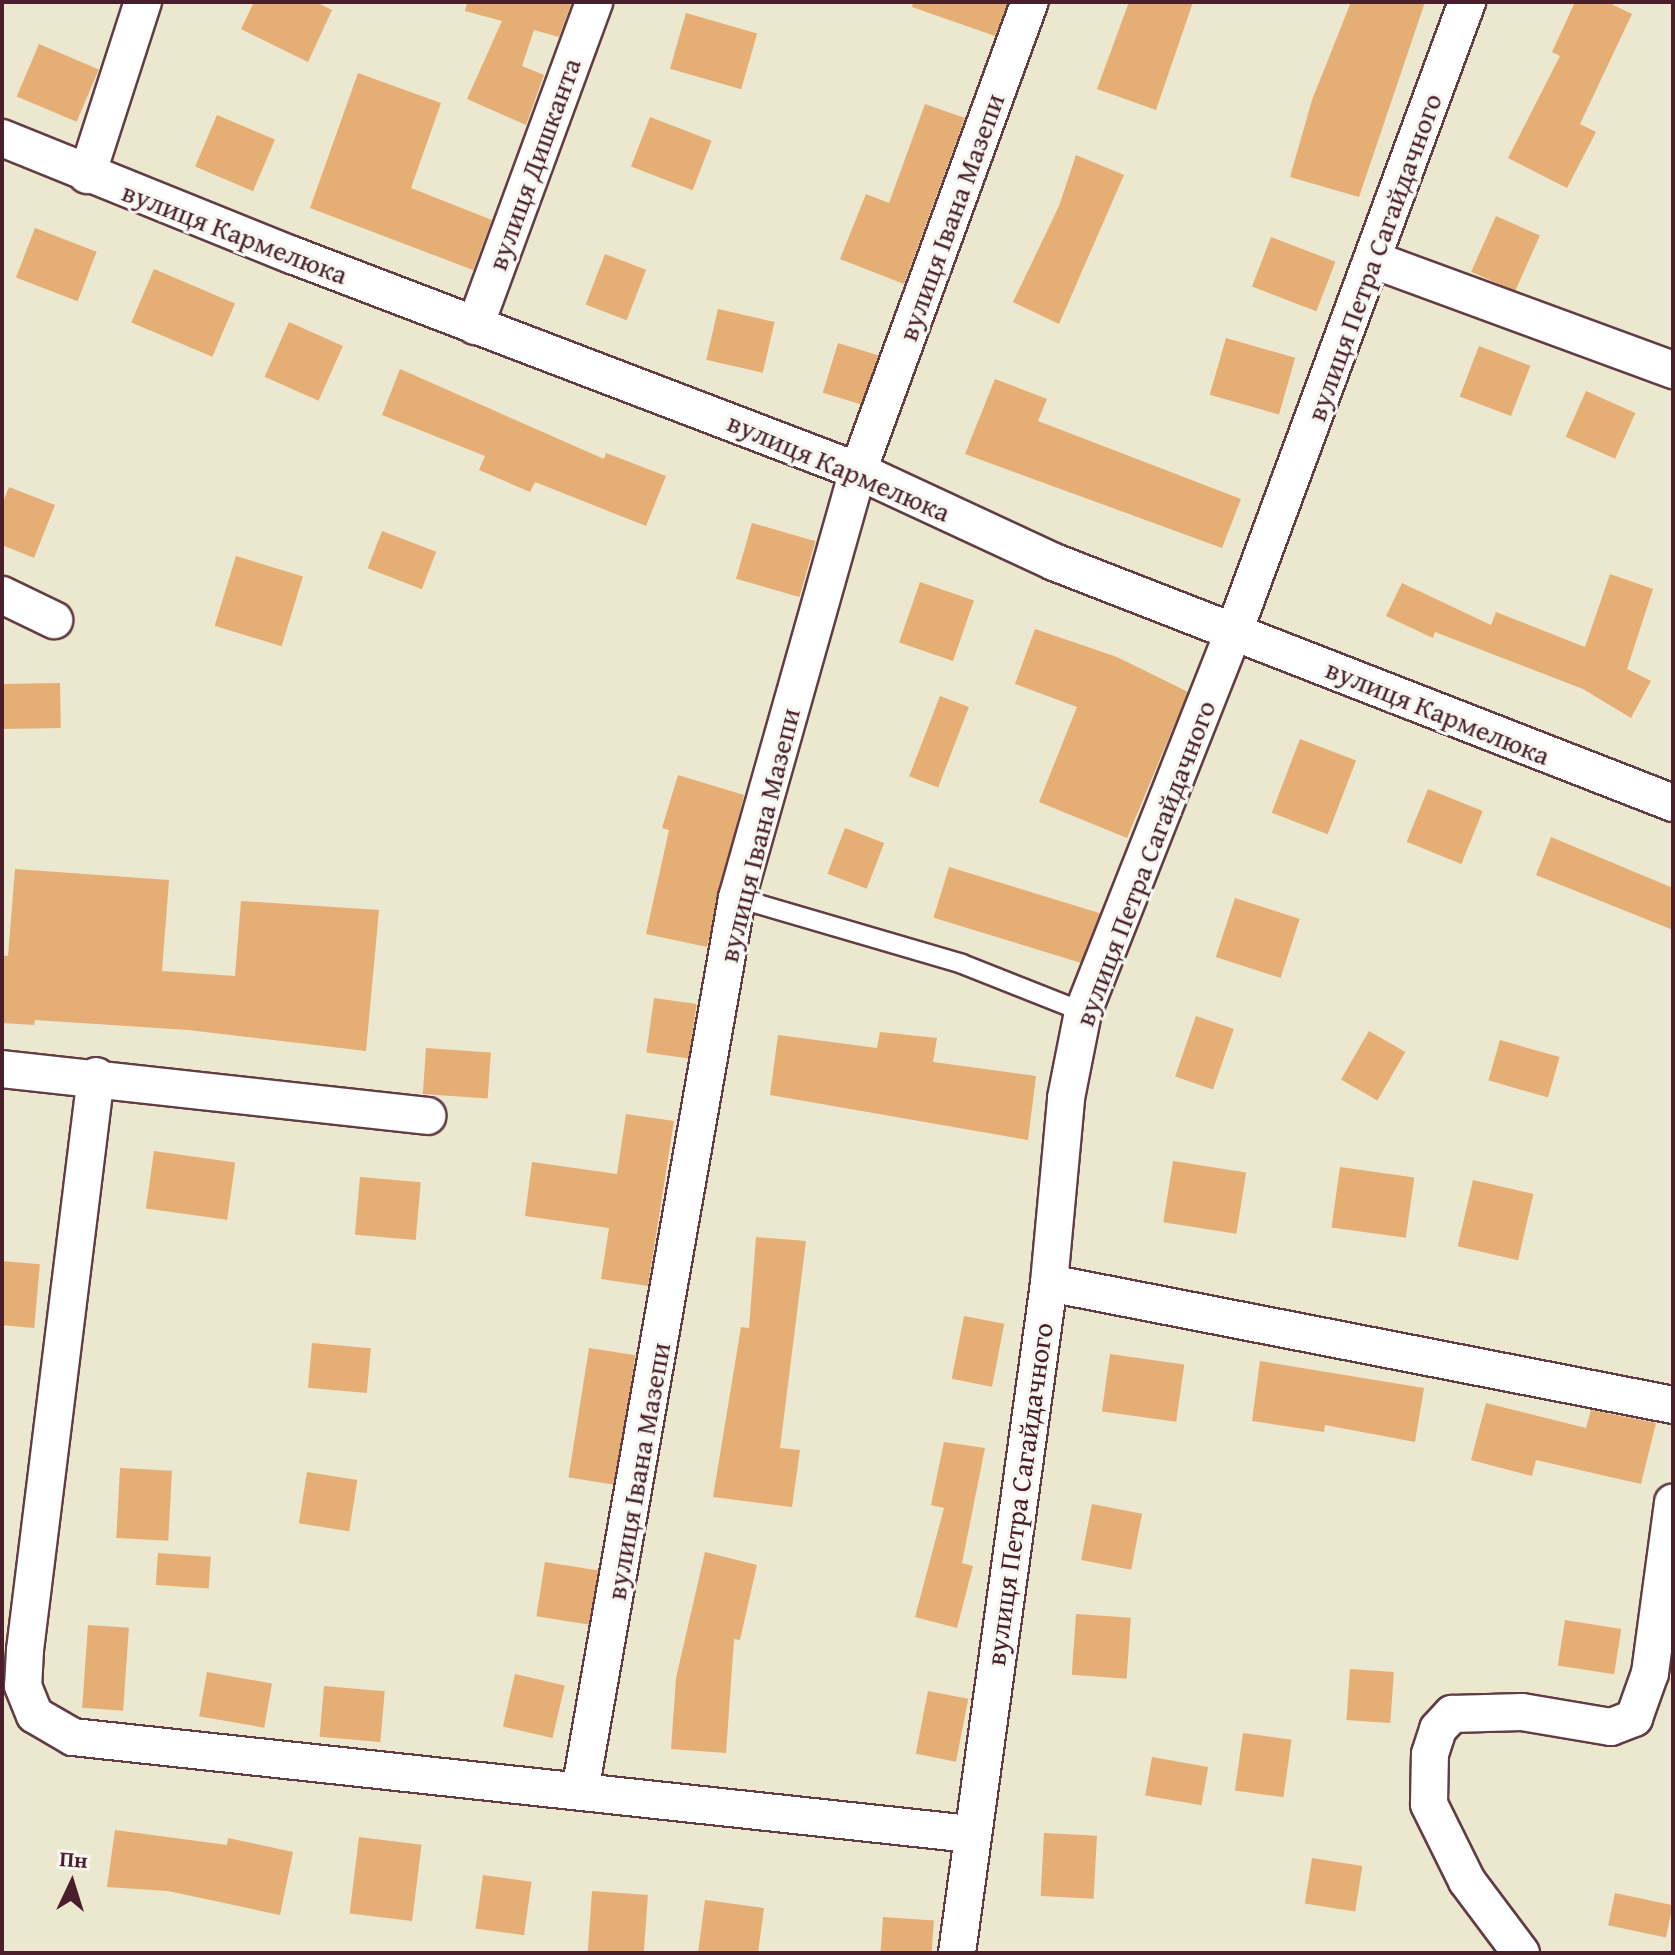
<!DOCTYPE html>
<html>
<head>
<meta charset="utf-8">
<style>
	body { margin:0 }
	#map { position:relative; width:1675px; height:1955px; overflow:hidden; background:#ece8cf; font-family:"Gentium Book Plus",serif }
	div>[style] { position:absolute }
	.building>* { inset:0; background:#e5ae74; transform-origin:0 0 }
	.roads { filter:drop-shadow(2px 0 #623d44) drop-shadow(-2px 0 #623d44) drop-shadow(0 2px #623d44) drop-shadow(0 -2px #623d44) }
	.lane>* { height:18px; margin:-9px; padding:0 9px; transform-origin:9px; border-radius:9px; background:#fff }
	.street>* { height:36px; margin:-18px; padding:0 18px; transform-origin:18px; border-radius:18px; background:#fff }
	span { translate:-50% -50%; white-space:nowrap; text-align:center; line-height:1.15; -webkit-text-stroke:6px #f6f6f2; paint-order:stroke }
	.street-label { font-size:28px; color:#4a1f2b }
	.frame { position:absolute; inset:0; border:4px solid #4a1f2b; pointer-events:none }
	.north { position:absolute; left:32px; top:1843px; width:80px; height:80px; -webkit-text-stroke:6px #f6f6f2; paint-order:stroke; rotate:4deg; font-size:22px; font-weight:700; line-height:32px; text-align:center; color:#4a1f2b }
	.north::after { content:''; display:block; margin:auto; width:28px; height:36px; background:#4a1f2b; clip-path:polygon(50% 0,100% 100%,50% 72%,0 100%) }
</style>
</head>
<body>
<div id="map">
	<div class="building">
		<i style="clip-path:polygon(254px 2px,316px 2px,332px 10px,308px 62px,241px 29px)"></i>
		<i style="clip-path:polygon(467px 2px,572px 2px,559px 37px,534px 30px,522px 66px,544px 75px,526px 125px,467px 99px,502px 21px,465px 11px)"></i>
		<i style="clip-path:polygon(913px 2px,1008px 2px,995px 36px,912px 7px)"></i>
		<i style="clip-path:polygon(1129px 2px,1193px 2px,1156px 110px,1097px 89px)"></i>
		<i style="clip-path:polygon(1351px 2px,1425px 2px,1359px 197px,1290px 177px,1312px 100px)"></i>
		<i style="clip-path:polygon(1575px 2px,1607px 2px,1632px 14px,1580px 124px,1596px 132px,1567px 188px,1508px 158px,1560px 56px,1552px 52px)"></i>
		<i style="left:686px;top:13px;width:74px;height:58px;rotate:16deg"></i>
		<i style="left:39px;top:44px;width:65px;height:57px;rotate:23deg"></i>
		<i style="clip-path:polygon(358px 73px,441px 103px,411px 188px,492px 220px,473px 270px,310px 208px)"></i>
		<i style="clip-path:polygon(925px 104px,965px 118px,904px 284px,840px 259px,866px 194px,889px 203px)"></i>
		<i style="left:217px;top:115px;width:63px;height:56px;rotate:23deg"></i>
		<i style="left:650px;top:117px;width:66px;height:53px;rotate:21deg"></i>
		<i style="clip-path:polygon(1076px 155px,1124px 175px,1059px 324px,1013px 302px,1059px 206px)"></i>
		<i style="left:1496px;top:216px;width:48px;height:61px;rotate:24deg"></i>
		<i style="left:35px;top:228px;width:66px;height:53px;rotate:21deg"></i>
		<i style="left:1271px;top:237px;width:69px;height:53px;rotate:21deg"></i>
		<i style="left:605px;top:254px;width:44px;height:54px;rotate:21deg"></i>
		<i style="left:154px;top:269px;width:88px;height:58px;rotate:23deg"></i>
		<i style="left:718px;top:309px;width:58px;height:52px;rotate:13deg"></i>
		<i style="left:289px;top:322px;width:59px;height:60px;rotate:24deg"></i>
		<i style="left:1226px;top:338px;width:72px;height:59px;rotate:16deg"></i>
		<i style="left:838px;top:343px;width:42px;height:52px;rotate:17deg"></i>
		<i style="left:1479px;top:346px;width:55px;height:54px;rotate:21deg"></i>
		<i style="clip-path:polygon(400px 369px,604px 459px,606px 453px,666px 476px,646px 526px,535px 482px,530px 492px,479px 470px,485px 456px,382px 415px)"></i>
		<i style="clip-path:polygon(995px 379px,1047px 399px,1038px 421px,1241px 499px,1222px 548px,965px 454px)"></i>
		<i style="left:1586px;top:391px;width:54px;height:50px;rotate:24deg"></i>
		<i style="clip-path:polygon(9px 487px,55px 505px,34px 558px,2px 545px,2px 504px)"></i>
		<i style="left:752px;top:523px;width:66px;height:58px;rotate:16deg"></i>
		<i style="left:382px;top:531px;width:58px;height:40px;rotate:21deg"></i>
		<i style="left:236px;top:556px;width:70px;height:73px;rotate:17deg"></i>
		<i style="clip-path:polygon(1610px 574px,1653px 589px,1627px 669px,1651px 681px,1631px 718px,1583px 689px,1435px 632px,1433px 638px,1386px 616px,1402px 583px,1491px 625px,1496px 612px,1585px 647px)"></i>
		<i style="left:920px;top:582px;width:57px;height:64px;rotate:19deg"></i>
		<i style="clip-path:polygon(1035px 629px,1117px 657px,1188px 692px,1127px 838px,1039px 802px,1077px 707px,1015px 684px)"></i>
		<i style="left:60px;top:683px;width:45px;height:58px;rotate:89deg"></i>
		<i style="left:940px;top:696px;width:31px;height:86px;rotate:21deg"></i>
		<i style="left:1300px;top:739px;width:60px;height:79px;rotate:21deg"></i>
		<i style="clip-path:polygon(678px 775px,744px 795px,707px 947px,646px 934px,669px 830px,662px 828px)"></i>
		<i style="left:1428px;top:789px;width:59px;height:57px;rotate:22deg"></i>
		<i style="left:845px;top:828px;width:42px;height:49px;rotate:21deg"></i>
		<i style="clip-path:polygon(1551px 837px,1673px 888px,1673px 930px,1536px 875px)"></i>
		<i style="left:949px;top:867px;width:158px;height:53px;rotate:17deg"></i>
		<i style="clip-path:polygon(15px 869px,169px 880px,162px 971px,235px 976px,241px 901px,379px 910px,366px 1051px,188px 1030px,35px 1020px,34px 1025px,2px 1023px,2px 955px,8px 956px)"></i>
		<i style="left:1235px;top:898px;width:68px;height:62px;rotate:18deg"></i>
		<i style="left:654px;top:998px;width:43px;height:55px;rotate:8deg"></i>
		<i style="left:1196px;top:1016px;width:40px;height:64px;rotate:19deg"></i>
		<i style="left:1369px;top:1031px;width:42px;height:56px;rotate:30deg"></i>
		<i style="clip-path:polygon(880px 1032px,937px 1038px,933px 1062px,1036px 1076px,1028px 1140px,770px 1095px,778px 1035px,877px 1048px)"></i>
		<i style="left:1500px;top:1040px;width:62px;height:42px;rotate:16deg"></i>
		<i style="left:426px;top:1048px;width:65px;height:46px;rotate:4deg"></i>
		<i style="clip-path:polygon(626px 1114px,674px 1121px,648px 1286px,601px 1279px,609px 1228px,525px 1216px,532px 1162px,617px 1174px)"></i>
		<i style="left:154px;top:1151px;width:82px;height:58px;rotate:8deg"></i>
		<i style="left:1173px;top:1161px;width:74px;height:62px;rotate:9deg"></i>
		<i style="left:1340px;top:1167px;width:75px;height:61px;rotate:8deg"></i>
		<i style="left:360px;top:1177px;width:61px;height:58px;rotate:5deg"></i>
		<i style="left:1473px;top:1180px;width:62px;height:68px;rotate:13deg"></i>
		<i style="clip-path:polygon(756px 1237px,806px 1241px,780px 1448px,800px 1450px,792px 1507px,713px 1497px,741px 1327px,749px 1328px)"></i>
		<i style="left:2px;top:1261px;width:38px;height:64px;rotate:5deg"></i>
		<i style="left:964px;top:1316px;width:41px;height:64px;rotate:11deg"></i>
		<i style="left:312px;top:1343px;width:59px;height:45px;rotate:5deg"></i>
		<i style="left:589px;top:1348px;width:47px;height:131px;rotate:9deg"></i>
		<i style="left:1110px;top:1354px;width:75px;height:58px;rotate:8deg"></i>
		<i style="clip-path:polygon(1260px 1361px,1424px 1388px,1415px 1442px,1325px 1425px,1324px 1432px,1252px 1421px)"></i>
		<i style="clip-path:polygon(1486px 1403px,1586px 1428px,1591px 1410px,1656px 1423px,1641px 1484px,1536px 1460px,1532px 1476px,1471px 1460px)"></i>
		<i style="clip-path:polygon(944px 1442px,985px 1448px,962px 1563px,973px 1566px,957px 1628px,915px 1617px,944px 1508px,931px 1505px)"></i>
		<i style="left:120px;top:1468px;width:52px;height:70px;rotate:3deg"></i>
		<i style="left:307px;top:1472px;width:51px;height:52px;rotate:9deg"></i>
		<i style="left:1092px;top:1504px;width:51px;height:57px;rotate:11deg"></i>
		<i style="clip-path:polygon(705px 1552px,757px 1565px,740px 1640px,734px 1639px,726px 1753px,671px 1749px,676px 1678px)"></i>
		<i style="left:158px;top:1553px;width:53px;height:32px;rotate:4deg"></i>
		<i style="left:545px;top:1562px;width:54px;height:55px;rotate:9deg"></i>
		<i style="left:1076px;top:1614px;width:55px;height:61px;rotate:4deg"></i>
		<i style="left:1565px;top:1620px;width:57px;height:46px;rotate:9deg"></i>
		<i style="left:88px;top:1625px;width:41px;height:83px;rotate:4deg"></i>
		<i style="left:1350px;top:1669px;width:44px;height:51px;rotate:4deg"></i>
		<i style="left:207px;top:1672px;width:66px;height:45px;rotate:10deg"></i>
		<i style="left:515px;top:1674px;width:51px;height:54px;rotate:13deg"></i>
		<i style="left:324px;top:1686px;width:61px;height:51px;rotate:5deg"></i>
		<i style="left:928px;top:1691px;width:41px;height:64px;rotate:11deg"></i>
		<i style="left:1243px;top:1733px;width:49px;height:58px;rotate:8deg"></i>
		<i style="left:1152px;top:1757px;width:57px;height:39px;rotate:10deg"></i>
		<i style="clip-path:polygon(115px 1830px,227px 1845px,228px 1838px,293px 1852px,280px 1915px,168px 1891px,107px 1887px)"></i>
		<i style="left:1044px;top:1833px;width:53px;height:63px;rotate:3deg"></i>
		<i style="left:359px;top:1837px;width:63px;height:77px;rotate:7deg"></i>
		<i style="left:1312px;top:1858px;width:51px;height:46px;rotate:9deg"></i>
		<i style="left:483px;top:1875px;width:49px;height:54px;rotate:8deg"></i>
		<i style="left:592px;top:1891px;width:56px;height:62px;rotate:4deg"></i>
		<i style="left:1615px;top:1893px;width:59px;height:33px;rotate:12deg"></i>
		<i style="clip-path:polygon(705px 1900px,764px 1908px,758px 1953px,698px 1953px)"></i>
		<i style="left:883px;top:1917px;width:51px;height:36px;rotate:4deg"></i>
	</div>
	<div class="roads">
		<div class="lane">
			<i style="left:737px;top:898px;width:234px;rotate:16.3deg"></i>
			<i style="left:962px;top:964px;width:130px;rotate:21.6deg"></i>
		</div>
		<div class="street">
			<i style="left:2px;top:138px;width:313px;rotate:22deg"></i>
			<i style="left:292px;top:255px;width:606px;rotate:20.89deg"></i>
			<i style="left:858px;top:471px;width:216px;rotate:24.9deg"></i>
			<i style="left:1054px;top:562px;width:664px;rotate:21.27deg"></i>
			<i style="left:87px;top:175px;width:182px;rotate:-72.1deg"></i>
			<i style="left:1374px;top:260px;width:319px;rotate:20.2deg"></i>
			<i style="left:475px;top:326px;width:345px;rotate:-69.8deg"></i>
			<i style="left:2px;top:595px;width:58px;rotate:25.7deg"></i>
			<i style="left:2px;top:1069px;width:428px;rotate:6.3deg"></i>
			<i style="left:96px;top:1076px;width:578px;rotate:97.05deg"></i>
			<i style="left:25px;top:1650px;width:36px;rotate:93deg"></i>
			<i style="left:23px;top:1686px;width:31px;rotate:68deg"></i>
			<i style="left:35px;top:1715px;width:44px;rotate:30.1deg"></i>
			<i style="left:73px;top:1737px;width:902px;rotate:6.17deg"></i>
			<i style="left:1049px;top:1283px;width:636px;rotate:11.06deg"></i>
			<i style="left:580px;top:1791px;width:907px;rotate:-80.03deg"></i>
			<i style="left:737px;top:898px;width:444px;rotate:-74.2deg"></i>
			<i style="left:858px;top:471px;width:500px;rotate:-69.9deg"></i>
			<i style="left:957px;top:1953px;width:676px;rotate:-82.18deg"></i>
			<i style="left:1049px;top:1283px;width:186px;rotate:-84.7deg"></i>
			<i style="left:1066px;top:1098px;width:88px;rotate:-78.8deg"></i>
			<i style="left:1083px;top:1012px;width:412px;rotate:-68.4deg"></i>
			<i style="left:1235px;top:629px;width:669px;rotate:-69.69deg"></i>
			<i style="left:1521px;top:1953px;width:90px;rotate:-126.9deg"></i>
			<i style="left:1467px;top:1881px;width:86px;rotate:-116.3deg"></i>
			<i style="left:1429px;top:1804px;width:50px;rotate:-88.9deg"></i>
			<i style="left:1430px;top:1754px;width:26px;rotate:-72deg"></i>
			<i style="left:1438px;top:1729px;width:21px;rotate:-47deg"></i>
			<i style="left:1452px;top:1714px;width:70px;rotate:-1.6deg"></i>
			<i style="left:1522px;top:1712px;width:90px;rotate:9.6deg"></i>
			<i style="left:1611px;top:1727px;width:25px;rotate:-21deg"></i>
			<i style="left:1634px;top:1718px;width:48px;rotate:-70.4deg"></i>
			<i style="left:1650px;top:1673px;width:172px;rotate:-82.3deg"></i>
		</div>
	</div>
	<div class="street-label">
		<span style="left:534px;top:164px;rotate:-70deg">вулиця Дишканта</span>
		<span style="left:951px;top:217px;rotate:-70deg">вулиця Івана Мазепи</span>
		<span style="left:235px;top:233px;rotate:21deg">вулиця Кармелюка</span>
		<span style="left:1374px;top:257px;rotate:-70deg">вулиця Петра Сагайдачного</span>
		<span style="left:839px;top:467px;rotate:23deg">вулиця Кармелюка</span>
		<span style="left:1438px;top:712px;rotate:22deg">вулиця Кармелюка</span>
		<span style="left:759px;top:835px;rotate:-76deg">вулиця Івана Мазепи</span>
		<span style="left:1145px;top:863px;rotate:-69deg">вулиця Петра Сагайдачного</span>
		<span style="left:638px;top:1471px;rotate:-80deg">вулиця Івана Мазепи</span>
		<span style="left:1019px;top:1494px;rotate:-82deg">вулиця Петра Сагайдачного</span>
	</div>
	<div class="frame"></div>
	<div class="north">Пн</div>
</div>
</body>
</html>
